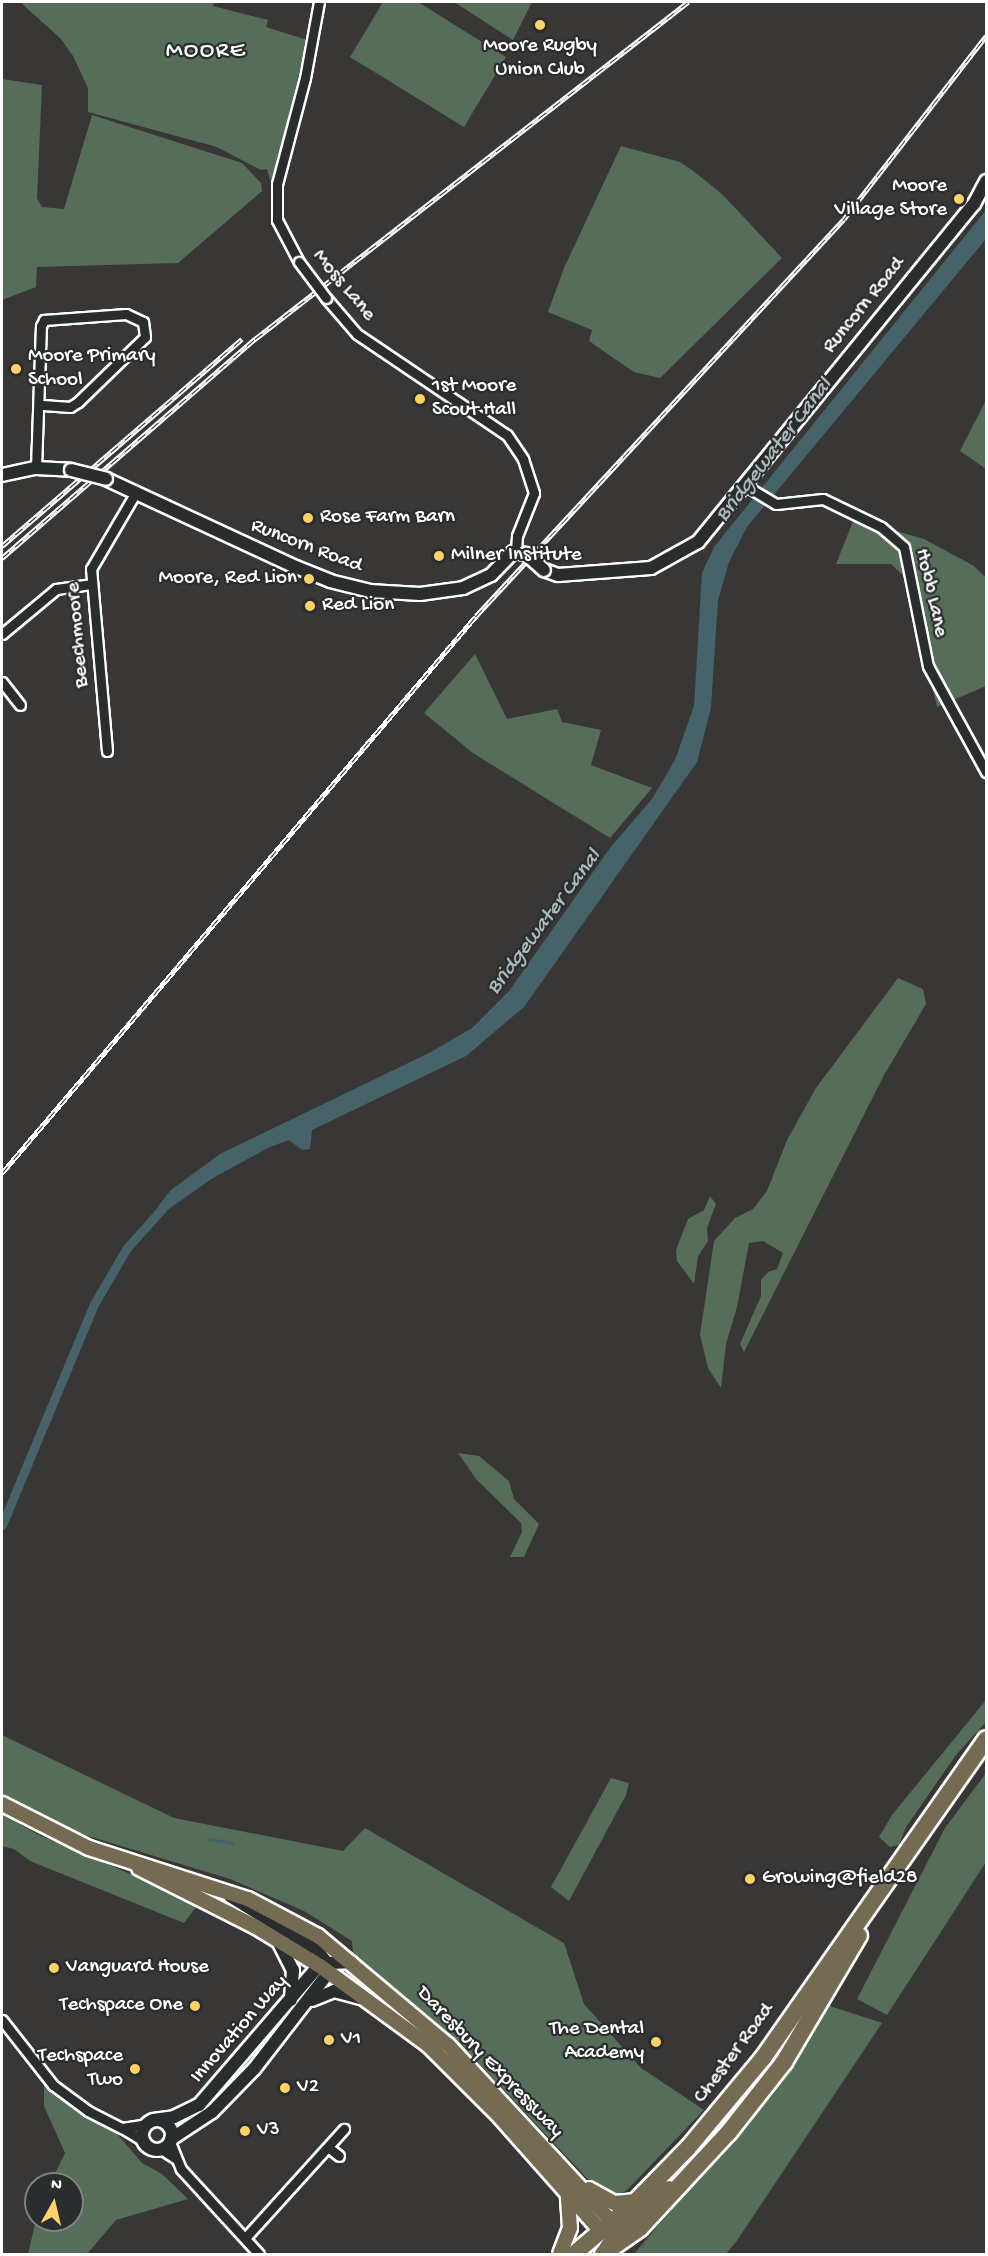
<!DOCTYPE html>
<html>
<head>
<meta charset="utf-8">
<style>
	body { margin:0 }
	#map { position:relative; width:988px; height:2256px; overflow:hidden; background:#383736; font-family:"Gochi Hand",sans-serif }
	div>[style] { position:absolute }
	.green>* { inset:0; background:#566d5a }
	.water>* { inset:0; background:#466369 }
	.stream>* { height:3px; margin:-1.5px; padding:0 1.5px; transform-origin:1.5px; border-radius:1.5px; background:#466369 }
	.canal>* { height:9px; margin:-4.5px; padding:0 4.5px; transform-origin:4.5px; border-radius:4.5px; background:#466369 }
	.roads { filter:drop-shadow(2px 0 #fff) drop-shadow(-2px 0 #fff) drop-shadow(0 2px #fff) drop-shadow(0 -2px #fff) }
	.street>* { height:9px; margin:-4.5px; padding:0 4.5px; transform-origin:4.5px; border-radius:4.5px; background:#2a2d2e }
	.secondary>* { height:12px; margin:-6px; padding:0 6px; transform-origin:6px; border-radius:6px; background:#2a2d2e }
	.secondary>.ring { margin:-6px; padding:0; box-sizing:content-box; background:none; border:12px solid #2a2d2e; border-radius:50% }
	.primary>* { height:14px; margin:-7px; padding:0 7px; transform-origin:7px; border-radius:7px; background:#746b52 }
	.highway>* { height:16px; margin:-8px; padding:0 8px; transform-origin:8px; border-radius:8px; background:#746b52 }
	.rail>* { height:5px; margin-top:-2.5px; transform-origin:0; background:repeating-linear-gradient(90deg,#2a2d2e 0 9px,#fff 0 18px); box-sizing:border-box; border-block:2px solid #fff }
	.bridges { filter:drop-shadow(2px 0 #fff) drop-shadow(-2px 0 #fff) drop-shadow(0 2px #fff) drop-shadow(0 -2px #fff) }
	.street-bridge>* { height:9px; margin:-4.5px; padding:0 4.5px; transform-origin:4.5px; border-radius:4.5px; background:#2a2d2e }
	.secondary-bridge>* { height:12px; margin:-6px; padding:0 6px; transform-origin:6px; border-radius:6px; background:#2a2d2e }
	.dots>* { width:16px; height:16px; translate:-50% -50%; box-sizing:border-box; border:3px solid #2a2d2e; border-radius:50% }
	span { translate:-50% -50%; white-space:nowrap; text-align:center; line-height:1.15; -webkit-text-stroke:4.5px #2a2d2e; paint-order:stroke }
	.poi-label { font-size:21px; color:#fff }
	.right { translate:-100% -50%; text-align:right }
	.left { translate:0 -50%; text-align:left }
	.street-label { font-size:21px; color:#fff }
	.water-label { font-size:22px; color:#acb9bc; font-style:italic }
	.quarter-label { font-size:24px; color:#fff; letter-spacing:1.5px }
	.frame { position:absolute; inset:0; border:3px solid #fff; pointer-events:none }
	.north { position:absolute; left:24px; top:2172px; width:60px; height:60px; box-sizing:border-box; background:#2a2d2e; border:2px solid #7f8182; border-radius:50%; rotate:8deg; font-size:16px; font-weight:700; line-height:24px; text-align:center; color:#fff }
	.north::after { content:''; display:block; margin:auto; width:21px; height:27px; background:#ffd166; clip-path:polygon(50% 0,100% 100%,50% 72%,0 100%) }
</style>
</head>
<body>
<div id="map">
	<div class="green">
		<i style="clip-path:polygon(20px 2px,214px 2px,213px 6px,268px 20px,266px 27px,307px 40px,275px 175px,270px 180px,267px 169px,261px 170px,217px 147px,88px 112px,88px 88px,73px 56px,61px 39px)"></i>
		<i style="clip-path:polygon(383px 2px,418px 2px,506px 57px,464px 127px,350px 57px)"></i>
		<i style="clip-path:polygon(454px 2px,532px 2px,513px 40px)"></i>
		<i style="clip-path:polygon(2px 79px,42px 85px,37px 198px,42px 207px,64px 209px,92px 115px,242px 163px,261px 183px,262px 191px,178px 263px,37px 267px,36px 287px,2px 300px)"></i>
		<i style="clip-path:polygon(621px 146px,680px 162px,692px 170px,722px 194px,782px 258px,660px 378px,634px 372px,589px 341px,592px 330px,548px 312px,564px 268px)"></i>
		<i style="clip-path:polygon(986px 400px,986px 469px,960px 451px)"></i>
		<i style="clip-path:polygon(854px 519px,924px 539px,974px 566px,986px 578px,986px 686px,937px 707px,907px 579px,891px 564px,836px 564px)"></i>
		<i style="clip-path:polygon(475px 654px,507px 719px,557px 709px,562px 722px,601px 730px,591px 765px,652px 788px,610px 838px,473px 753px,424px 713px)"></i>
		<i style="clip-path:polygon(898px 978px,923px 989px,926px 1004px,883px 1077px,744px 1352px,740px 1344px,761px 1296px,761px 1280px,768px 1272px,777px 1269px,783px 1253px,763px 1241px,749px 1243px,737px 1307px,726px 1344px,721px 1388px,708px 1368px,700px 1335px,714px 1241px,735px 1218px,753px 1209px,767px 1191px,787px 1140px,816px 1088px)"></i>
		<i style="clip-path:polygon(710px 1196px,716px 1204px,707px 1228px,708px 1241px,698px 1256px,694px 1284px,677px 1261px,676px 1250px,688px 1219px,704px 1210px)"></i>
		<i style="clip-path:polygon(458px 1453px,479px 1456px,509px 1481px,514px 1499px,539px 1524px,524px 1557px,510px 1557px,522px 1532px,521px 1523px,476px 1479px)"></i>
		<i style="clip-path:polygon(986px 1700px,986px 1722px,956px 1755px,906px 1827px,899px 1845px,890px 1847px,879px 1837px,892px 1815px)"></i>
		<i style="clip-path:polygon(2px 1735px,174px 1818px,343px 1851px,365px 1828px,564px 1943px,584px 2004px,641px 2068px,704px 2110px,628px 2189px,620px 2195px,596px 2188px,475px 2059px,353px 1953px,352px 1941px,304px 1911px,230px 1879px,16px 1814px,2px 1804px)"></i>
		<i style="clip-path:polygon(986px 1773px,986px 1862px,887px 2015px,857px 1999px,945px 1828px)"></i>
		<i style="clip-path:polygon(611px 1778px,629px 1783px,626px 1795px,569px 1901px,551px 1887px)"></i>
		<i style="clip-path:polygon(2px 1815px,41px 1836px,199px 1903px,184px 1923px,30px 1861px,14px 1849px,2px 1846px)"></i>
		<i style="clip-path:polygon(827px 2005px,882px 2023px,736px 2242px,726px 2254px,634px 2254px,759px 2107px)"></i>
		<i style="clip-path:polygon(44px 2075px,106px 2121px,142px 2163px,162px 2174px,188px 2199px,116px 2220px,87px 2254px,28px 2254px,36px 2220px,72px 2220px,72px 2184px,50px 2184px,65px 2153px,44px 2106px)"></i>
	</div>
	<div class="water">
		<i style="clip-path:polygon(986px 210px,986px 239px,747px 527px,729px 562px,718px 600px,711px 708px,697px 762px,524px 1007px,466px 1056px,312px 1130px,310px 1149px,302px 1150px,289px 1140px,270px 1147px,213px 1178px,163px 1213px,158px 1206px,171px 1190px,220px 1154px,431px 1052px,472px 1028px,509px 991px,610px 848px,652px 799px,675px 760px,694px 706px,702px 573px,714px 547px)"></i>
	</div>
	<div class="stream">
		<i style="left:209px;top:1839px;width:24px;rotate:9deg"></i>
	</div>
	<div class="canal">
		<i style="left:2px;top:1525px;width:237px;rotate:-67.4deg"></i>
		<i style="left:93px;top:1306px;width:66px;rotate:-59.9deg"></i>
		<i style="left:126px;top:1249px;width:63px;rotate:-48.2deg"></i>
	</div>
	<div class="roads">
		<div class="street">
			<i style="left:299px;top:262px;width:47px;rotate:-117.6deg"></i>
			<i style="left:277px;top:220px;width:36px;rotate:-90deg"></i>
			<i style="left:277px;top:184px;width:110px;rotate:-75.2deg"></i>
			<i style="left:305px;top:78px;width:77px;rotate:-79.6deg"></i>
			<i style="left:326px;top:298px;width:48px;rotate:49.3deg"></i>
			<i style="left:357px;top:334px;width:181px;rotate:34deg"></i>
			<i style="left:507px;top:435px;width:29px;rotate:56deg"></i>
			<i style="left:523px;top:459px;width:36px;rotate:72deg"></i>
			<i style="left:534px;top:493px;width:46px;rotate:111.6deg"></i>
			<i style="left:517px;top:536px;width:15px;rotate:94deg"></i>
			<i style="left:36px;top:468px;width:142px;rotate:-88deg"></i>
			<i style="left:41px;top:326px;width:7px;rotate:-63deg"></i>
			<i style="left:44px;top:320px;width:82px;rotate:-4.2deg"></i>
			<i style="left:126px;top:314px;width:19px;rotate:25deg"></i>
			<i style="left:143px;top:322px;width:15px;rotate:82deg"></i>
			<i style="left:145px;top:337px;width:93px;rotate:135.9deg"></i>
			<i style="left:78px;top:402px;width:9px;rotate:148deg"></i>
			<i style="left:70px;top:407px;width:31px;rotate:-176deg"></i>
			<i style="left:746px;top:486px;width:35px;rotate:31deg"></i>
			<i style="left:776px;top:504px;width:47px;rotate:-6.1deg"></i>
			<i style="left:823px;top:499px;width:64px;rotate:25.8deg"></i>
			<i style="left:881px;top:527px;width:30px;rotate:41deg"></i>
			<i style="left:904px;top:547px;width:121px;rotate:78.6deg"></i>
			<i style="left:928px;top:666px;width:121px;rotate:61.3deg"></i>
			<i style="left:2px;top:634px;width:70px;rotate:-39.8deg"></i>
			<i style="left:56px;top:589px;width:35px;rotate:-8deg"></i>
			<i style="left:2px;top:682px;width:29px;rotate:52deg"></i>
			<i style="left:107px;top:751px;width:183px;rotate:-95deg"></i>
			<i style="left:91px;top:569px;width:89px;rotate:-59.7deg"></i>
			<i style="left:2px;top:2020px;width:83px;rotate:51.9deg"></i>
			<i style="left:53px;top:2085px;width:44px;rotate:36.6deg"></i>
			<i style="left:88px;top:2111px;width:38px;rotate:27deg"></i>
			<i style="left:122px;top:2128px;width:25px;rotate:-9deg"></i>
			<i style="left:122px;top:2128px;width:26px;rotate:31deg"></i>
			<i style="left:170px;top:2142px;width:29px;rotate:68deg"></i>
			<i style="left:181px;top:2169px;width:115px;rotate:47.5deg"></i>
			<i style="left:328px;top:2147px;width:14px;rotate:39deg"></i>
			<i style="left:161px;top:2149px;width:17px;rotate:33deg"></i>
			<i style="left:246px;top:2237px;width:146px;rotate:-47.8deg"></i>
		</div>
		<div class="secondary">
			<i style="left:2px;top:475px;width:35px;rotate:-12deg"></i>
			<i style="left:36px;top:468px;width:35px;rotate:3deg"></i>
			<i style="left:106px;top:479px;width:209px;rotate:24.9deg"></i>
			<i style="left:296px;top:567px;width:37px;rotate:22deg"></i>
			<i style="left:330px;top:581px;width:41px;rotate:14deg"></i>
			<i style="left:370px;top:591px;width:50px;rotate:3.4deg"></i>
			<i style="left:420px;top:594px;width:43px;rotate:-7.9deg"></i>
			<i style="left:463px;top:588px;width:31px;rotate:-25deg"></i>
			<i style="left:491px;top:575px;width:32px;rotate:-46deg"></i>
			<i style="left:513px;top:552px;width:13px;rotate:9deg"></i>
			<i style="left:544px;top:570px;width:15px;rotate:20deg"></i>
			<i style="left:558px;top:575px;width:93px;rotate:-4.3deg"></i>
			<i style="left:651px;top:568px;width:54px;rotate:-29deg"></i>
			<i style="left:698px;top:542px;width:436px;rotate:-50.8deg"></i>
			<i style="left:974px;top:204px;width:26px;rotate:-62deg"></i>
			<i style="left:278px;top:1941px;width:33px;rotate:63deg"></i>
			<i style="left:293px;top:1970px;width:30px;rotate:94deg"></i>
			<i style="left:312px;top:2000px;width:24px;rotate:-22deg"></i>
			<i style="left:334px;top:1991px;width:27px;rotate:15deg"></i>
			<i style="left:153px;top:2120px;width:21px;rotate:-8deg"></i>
			<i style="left:174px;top:2117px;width:28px;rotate:-26deg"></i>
			<i style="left:199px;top:2105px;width:181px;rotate:-49.3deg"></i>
			<i style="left:317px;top:1968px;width:11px;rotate:-27deg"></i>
			<i style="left:327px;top:1963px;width:24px;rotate:-2deg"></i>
			<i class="ring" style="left:142px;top:2120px;width:18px;height:18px"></i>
			<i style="left:171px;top:2139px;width:49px;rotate:-33.4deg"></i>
			<i style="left:212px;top:2112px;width:60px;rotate:-45.7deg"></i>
			<i style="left:254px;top:2069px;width:118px;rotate:-52.3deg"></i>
			<i style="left:326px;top:1976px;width:13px;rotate:-86deg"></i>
			<i style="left:327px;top:1963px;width:15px;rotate:-127deg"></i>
			<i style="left:318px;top:1951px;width:104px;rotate:-148deg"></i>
		</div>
		<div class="primary">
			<i style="left:2px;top:1804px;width:97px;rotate:26.8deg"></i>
			<i style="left:89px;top:1848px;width:167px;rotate:17.8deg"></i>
			<i style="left:248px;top:1899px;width:79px;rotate:27.9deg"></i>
			<i style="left:318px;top:1936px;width:170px;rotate:40deg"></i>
			<i style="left:448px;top:2045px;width:241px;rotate:47.2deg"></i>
			<i style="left:612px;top:2222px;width:17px;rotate:90deg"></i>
			<i style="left:612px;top:2239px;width:17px;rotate:123deg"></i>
			<i style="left:139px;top:1868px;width:131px;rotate:26.8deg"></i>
			<i style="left:256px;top:1927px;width:75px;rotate:31.4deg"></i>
			<i style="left:320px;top:1966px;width:134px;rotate:36.2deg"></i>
			<i style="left:428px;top:2045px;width:102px;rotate:45deg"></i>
			<i style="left:500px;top:2117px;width:152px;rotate:48.5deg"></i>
			<i style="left:601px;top:2231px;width:21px;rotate:-3deg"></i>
			<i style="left:622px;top:2230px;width:63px;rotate:-41.8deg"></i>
			<i style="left:589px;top:2189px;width:29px;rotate:29deg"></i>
			<i style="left:614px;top:2203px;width:22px;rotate:-5deg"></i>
			<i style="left:560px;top:2254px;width:28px;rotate:-69deg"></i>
			<i style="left:570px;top:2228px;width:32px;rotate:-94deg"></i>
		</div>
		<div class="highway">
			<i style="left:574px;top:2254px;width:82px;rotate:-40.5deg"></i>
			<i style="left:636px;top:2201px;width:74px;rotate:-45.5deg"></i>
			<i style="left:688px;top:2148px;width:117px;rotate:-50.2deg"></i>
			<i style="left:763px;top:2058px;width:389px;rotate:-55deg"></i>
			<i style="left:603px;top:2254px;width:45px;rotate:-35.1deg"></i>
			<i style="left:640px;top:2228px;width:131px;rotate:-47.2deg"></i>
			<i style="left:729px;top:2132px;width:89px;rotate:-51.8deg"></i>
			<i style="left:784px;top:2062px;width:147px;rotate:-59.4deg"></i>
		</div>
	</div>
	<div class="rail">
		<i style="left:2px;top:546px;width:317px;rotate:-40.8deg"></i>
		<i style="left:2px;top:558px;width:335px;rotate:-40.9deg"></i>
		<i style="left:255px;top:339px;width:549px;rotate:-37.89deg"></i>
		<i style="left:2px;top:1173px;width:731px;rotate:-49.6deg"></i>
		<i style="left:476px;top:616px;width:541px;rotate:-47.17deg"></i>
		<i style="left:844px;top:219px;width:232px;rotate:-52.2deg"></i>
	</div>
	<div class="bridges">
		<div class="street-bridge">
			<i style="left:299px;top:262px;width:45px;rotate:53.1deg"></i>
		</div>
		<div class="secondary-bridge">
			<i style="left:71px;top:470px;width:36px;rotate:14deg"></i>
			<i style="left:526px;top:554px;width:24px;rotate:42deg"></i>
		</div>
	</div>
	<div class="dots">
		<i style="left:540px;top:25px;background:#ffd166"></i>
		<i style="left:959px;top:199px;background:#ffd166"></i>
		<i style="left:16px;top:369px;background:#ffd166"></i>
		<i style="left:420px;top:399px;background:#ffd166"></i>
		<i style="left:308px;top:518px;background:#ffd166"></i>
		<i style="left:439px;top:556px;background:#ffd166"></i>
		<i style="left:309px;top:579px;background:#ffd166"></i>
		<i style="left:310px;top:606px;background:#ffd166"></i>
		<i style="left:750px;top:1879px;background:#ffd166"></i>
		<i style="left:54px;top:1968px;background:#ffd166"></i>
		<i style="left:195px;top:2006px;background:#ffd166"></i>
		<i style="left:329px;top:2040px;background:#ffd166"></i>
		<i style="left:656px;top:2042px;background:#ffd166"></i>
		<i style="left:135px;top:2069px;background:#ffd166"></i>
		<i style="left:285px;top:2088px;background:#ffd166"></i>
		<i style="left:245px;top:2131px;background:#ffd166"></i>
	</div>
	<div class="poi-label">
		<span style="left:540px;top:59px">Moore Rugby<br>Union Club</span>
		<span class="right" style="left:947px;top:199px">Moore<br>Village Store</span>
		<span class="left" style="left:28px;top:369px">Moore Primary<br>School</span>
		<span class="left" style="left:432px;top:399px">1st Moore<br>Scout Hall</span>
		<span class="left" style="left:320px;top:518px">Rose Farm Barn</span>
		<span class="left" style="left:451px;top:556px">Milner Institute</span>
		<span class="right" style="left:297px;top:579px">Moore, Red Lion</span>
		<span class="left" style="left:322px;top:606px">Red Lion</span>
		<span class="left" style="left:762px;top:1879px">Growing@field28</span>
		<span class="left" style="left:66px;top:1968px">Vanguard House</span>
		<span class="right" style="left:183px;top:2006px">Techspace One</span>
		<span class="right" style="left:644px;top:2042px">The Dental<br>Academy</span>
		<span class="left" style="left:341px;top:2040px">V1</span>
		<span class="right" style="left:123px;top:2069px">Techspace<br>Two</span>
		<span class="left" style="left:297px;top:2088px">V2</span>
		<span class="left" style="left:257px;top:2131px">V3</span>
	</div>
	<div class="street-label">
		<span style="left:343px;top:286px;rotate:50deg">Moss Lane</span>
		<span style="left:865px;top:306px;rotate:-51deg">Runcorn Road</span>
		<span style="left:306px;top:547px;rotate:21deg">Runcorn Road</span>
		<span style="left:930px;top:593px;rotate:77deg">Hobb Lane</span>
		<span style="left:79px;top:635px;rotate:-95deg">Beechmoore</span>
		<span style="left:240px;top:2030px;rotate:-49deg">Innovation Way</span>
		<span style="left:735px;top:2054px;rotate:-53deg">Chester Road</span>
		<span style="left:489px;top:2063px;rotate:46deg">Daresbury Expressway</span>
	</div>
	<div class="water-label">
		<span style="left:775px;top:451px;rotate:-52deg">Bridgewater Canal</span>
		<span style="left:545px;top:923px;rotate:-53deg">Bridgewater Canal</span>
	</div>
	<div class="quarter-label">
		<span style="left:206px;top:52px">MOORE</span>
	</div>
	<div class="frame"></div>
	<div class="north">N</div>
</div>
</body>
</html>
